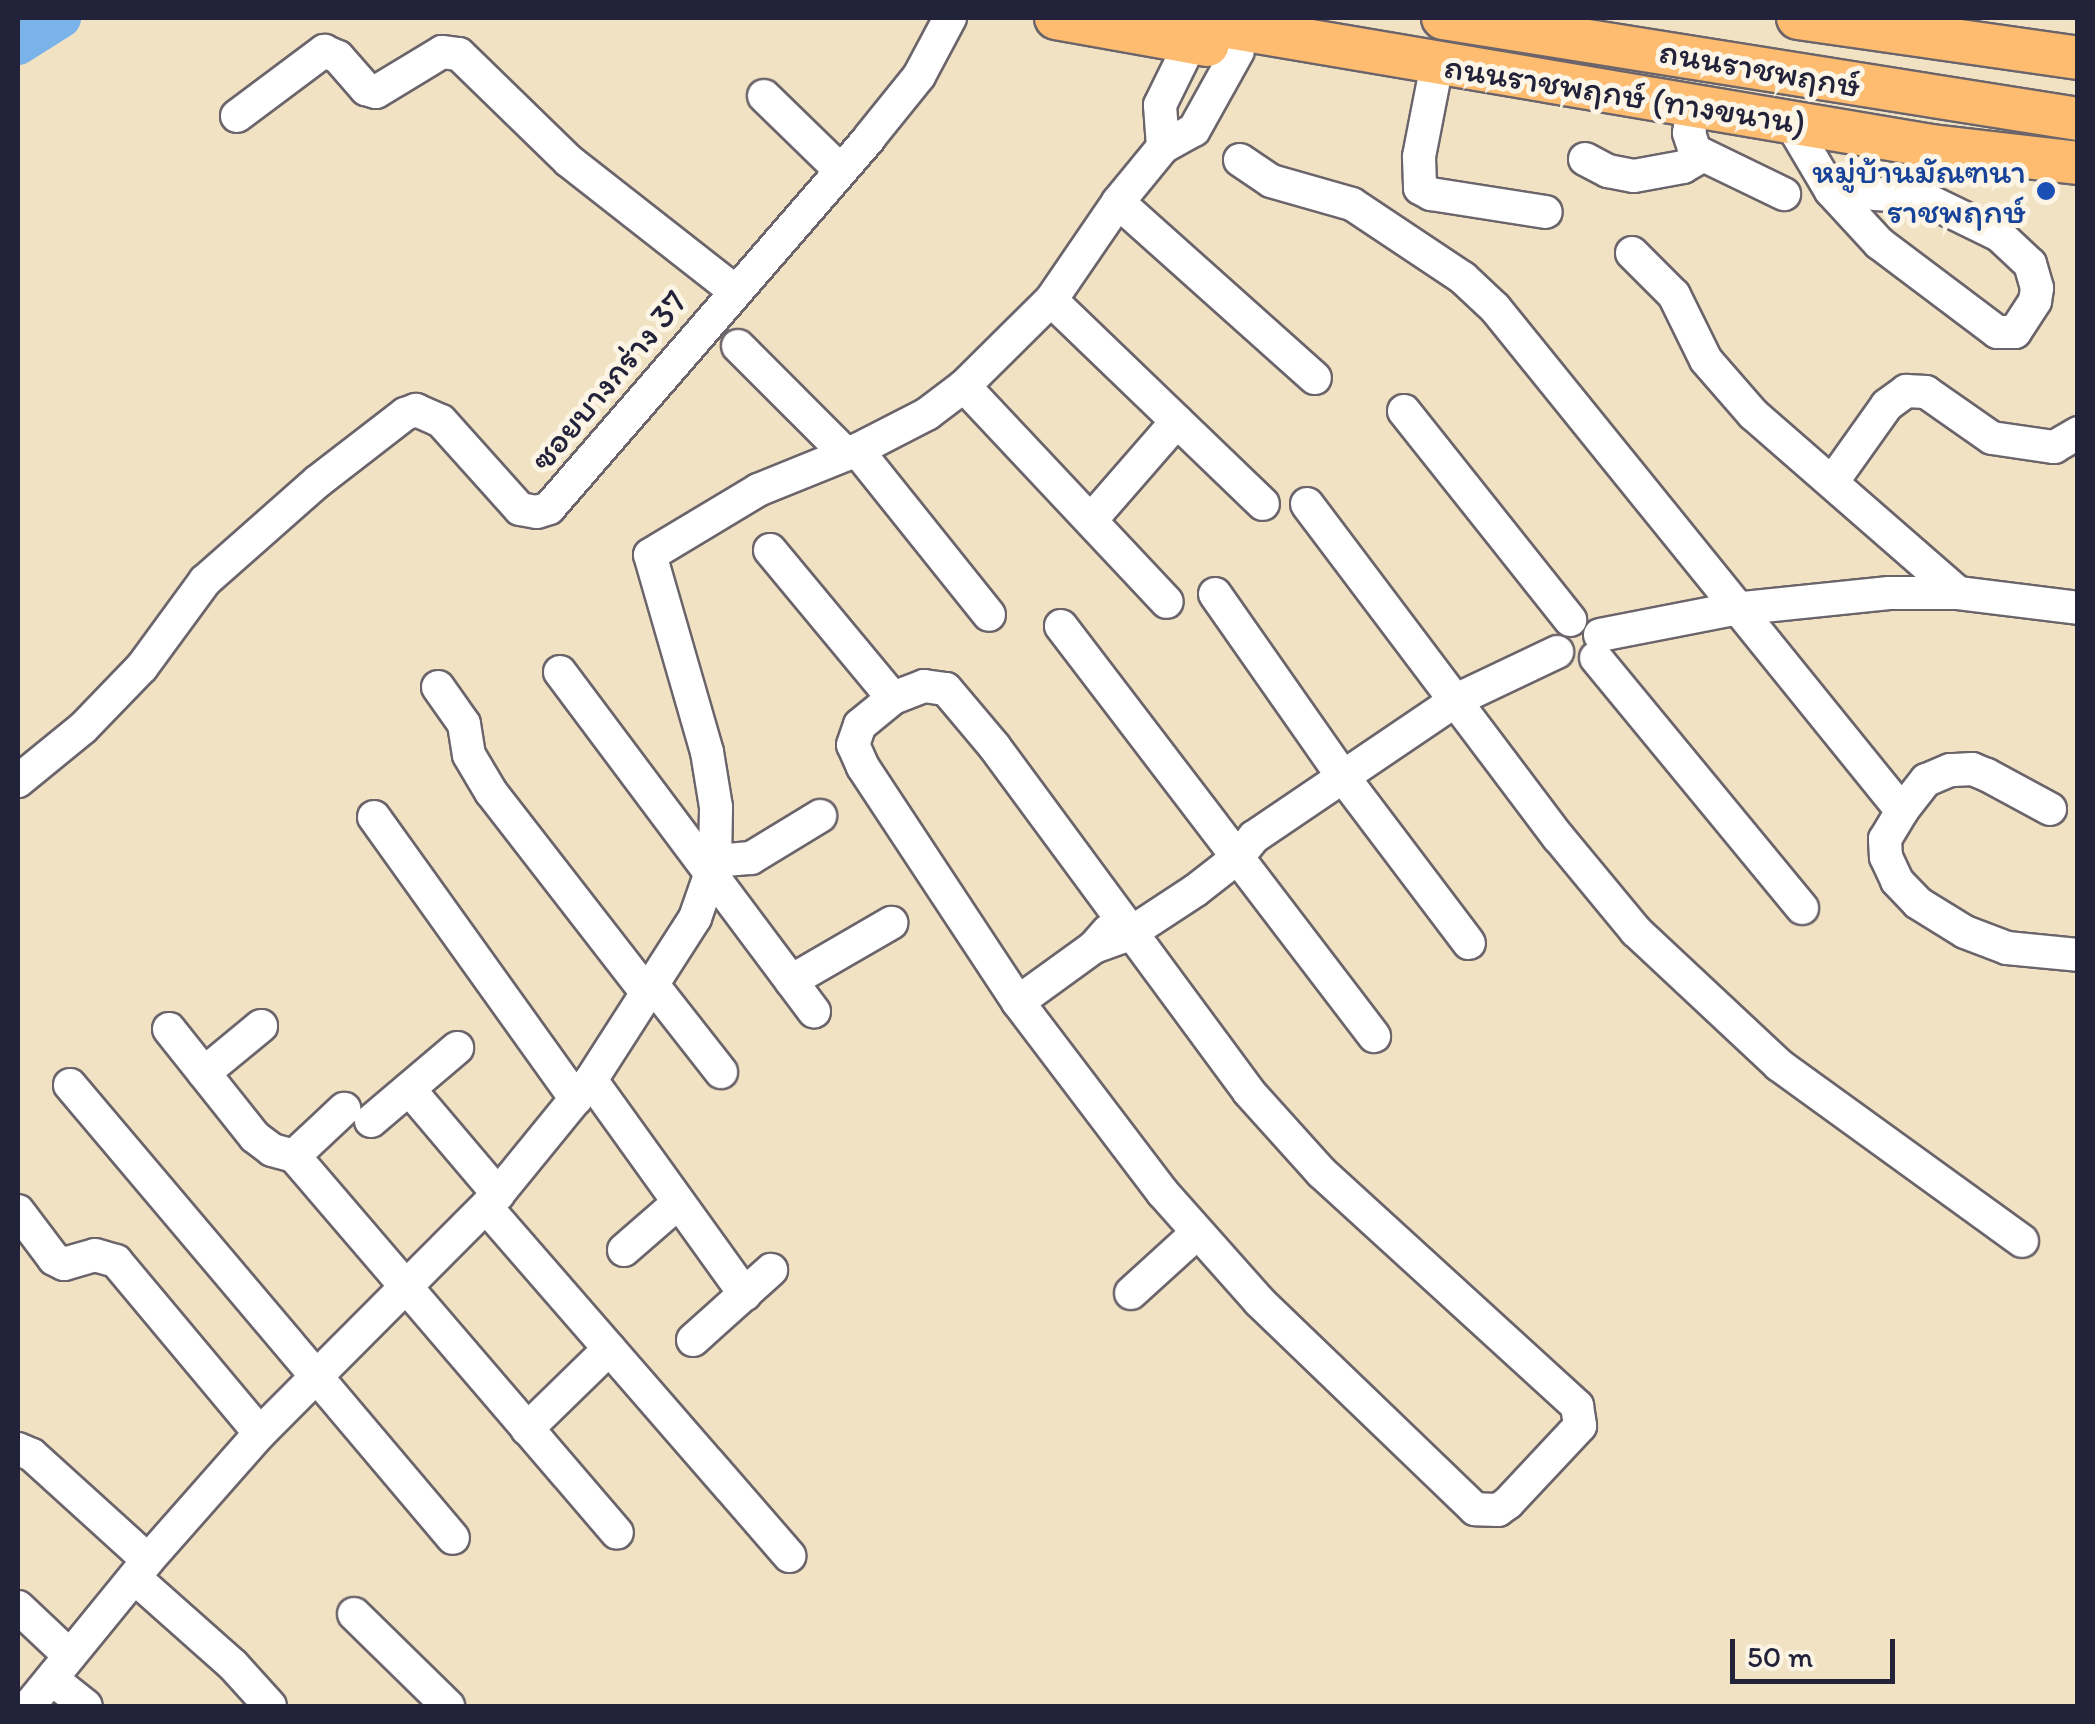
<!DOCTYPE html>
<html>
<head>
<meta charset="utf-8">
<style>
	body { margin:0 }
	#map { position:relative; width:2095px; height:1724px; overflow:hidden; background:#f2e2c4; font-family:Itim,"Playpen Sans Thai",sans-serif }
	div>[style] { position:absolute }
	.river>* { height:40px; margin:-20px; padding:0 20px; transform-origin:20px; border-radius:20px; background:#7ab2ea }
	.roads { filter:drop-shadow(2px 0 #6b656b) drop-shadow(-2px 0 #6b656b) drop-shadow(0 2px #6b656b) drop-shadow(0 -2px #6b656b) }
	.minor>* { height:32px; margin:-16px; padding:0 16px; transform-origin:16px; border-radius:16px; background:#fff }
	.major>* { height:42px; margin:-21px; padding:0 21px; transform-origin:21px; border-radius:21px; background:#febc70 }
	.dots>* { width:28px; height:28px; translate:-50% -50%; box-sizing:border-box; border:5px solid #fcf5e5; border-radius:50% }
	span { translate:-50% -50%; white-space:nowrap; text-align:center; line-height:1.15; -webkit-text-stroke:10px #fcf5e5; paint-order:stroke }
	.street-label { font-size:35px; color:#22223b }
	.transit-label { font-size:35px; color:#164399 }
	.right { translate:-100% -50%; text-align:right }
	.frame { position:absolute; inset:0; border:20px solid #22223b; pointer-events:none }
	.scale { position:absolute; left:1730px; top:1639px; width:165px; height:45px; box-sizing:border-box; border:5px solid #22223b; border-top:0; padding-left:12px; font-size:30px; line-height:35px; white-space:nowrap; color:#22223b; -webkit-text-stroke:8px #fcf5e5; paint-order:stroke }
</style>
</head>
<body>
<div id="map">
	<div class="river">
		<i style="left:18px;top:45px;width:51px;rotate:-32.1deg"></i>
	</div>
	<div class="roads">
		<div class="minor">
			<i style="left:1437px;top:64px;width:95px;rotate:101deg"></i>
			<i style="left:1419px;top:157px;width:31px;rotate:88deg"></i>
			<i style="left:1420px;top:188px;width:13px;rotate:29deg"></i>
			<i style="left:1431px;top:194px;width:116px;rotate:8.9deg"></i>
			<i style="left:764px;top:96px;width:107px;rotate:44.2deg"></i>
			<i style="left:1693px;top:102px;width:31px;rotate:97deg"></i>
			<i style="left:1689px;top:133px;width:19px;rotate:72deg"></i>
			<i style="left:1695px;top:151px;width:99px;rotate:25.8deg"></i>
			<i style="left:237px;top:116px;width:109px;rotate:-36.8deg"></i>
			<i style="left:324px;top:51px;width:15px;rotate:23deg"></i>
			<i style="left:338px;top:57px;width:43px;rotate:48.8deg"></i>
			<i style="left:366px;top:89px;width:10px;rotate:17deg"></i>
			<i style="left:376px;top:92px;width:77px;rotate:-31.2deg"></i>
			<i style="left:442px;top:52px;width:17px;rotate:7deg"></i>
			<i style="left:459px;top:54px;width:153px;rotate:44.2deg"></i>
			<i style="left:569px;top:161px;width:212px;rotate:38.1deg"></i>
			<i style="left:1789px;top:120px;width:82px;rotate:59.4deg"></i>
			<i style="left:1831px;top:191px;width:71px;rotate:47.3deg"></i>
			<i style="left:1879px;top:243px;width:148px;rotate:37deg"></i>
			<i style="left:1997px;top:332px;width:18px"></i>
			<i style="left:2015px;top:332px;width:37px;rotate:-57deg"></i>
			<i style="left:2035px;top:301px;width:13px;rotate:-81deg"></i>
			<i style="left:2037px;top:288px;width:25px;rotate:-106deg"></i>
			<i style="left:2030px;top:264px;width:42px;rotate:-136.9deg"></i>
			<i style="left:1999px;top:235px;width:87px;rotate:-154deg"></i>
			<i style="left:1921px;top:197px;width:52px;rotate:-78.9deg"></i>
			<i style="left:1163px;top:147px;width:42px;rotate:-94.1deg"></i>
			<i style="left:1160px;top:105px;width:70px;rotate:-63.8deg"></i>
			<i style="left:1585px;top:159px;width:26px;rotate:28deg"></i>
			<i style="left:1608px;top:171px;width:26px;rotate:11deg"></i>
			<i style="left:1634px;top:176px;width:50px;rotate:-10.4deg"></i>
			<i style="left:1683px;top:167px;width:22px;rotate:-30deg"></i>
			<i style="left:1240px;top:160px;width:37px;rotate:34deg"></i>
			<i style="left:1271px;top:181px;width:84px;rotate:15.9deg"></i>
			<i style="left:1352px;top:204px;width:133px;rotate:33.7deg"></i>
			<i style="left:1463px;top:278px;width:44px;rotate:43.2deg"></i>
			<i style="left:1495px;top:308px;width:647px;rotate:51.02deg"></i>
			<i style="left:1831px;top:191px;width:90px;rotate:3.8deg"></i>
			<i style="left:1118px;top:202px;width:264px;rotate:41.8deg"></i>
			<i style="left:1632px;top:253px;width:59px;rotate:45deg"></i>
			<i style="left:1674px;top:295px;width:72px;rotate:63.8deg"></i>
			<i style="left:1706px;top:360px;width:72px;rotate:49deg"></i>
			<i style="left:1753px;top:414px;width:272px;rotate:41.1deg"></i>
			<i style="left:1051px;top:300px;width:294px;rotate:43.9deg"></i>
			<i style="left:738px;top:346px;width:153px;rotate:45deg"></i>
			<i style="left:964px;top:386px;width:296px;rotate:46.8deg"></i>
			<i style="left:1404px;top:411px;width:267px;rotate:51.5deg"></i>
			<i style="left:857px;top:450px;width:211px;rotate:51.3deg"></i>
			<i style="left:1833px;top:481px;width:93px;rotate:-54.6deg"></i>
			<i style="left:1887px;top:405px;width:24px;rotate:-36deg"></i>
			<i style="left:1906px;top:391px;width:20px;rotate:3deg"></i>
			<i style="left:1926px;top:392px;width:80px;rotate:34.9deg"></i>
			<i style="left:1992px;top:438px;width:63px;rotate:8.3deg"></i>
			<i style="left:2054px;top:447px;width:28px;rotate:-30deg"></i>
			<i style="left:1307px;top:504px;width:418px;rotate:53deg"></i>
			<i style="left:1559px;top:838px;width:121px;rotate:50.4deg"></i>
			<i style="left:1636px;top:931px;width:196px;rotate:43.1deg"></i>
			<i style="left:1779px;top:1065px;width:300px;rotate:35.9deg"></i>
			<i style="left:1091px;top:520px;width:131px;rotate:-49deg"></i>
			<i style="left:770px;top:550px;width:192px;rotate:50.3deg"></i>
			<i style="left:1215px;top:594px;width:220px;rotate:55deg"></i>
			<i style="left:1341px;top:774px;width:212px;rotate:52.9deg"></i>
			<i style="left:1061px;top:626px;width:516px;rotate:52.64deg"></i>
			<i style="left:1600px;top:635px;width:136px;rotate:-11deg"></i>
			<i style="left:1734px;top:609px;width:156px;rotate:-5.9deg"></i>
			<i style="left:1889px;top:593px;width:69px"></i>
			<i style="left:1958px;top:593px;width:121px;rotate:7.1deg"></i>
			<i style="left:1596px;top:658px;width:324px;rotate:50.5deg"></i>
			<i style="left:560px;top:672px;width:424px;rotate:53.2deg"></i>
			<i style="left:924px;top:686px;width:22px;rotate:8deg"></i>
			<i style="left:946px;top:689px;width:75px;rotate:49.9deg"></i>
			<i style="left:994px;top:746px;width:430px;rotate:53.6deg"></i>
			<i style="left:1249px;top:1092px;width:108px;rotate:48deg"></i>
			<i style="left:1321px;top:1172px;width:347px;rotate:42.4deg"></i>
			<i style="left:1577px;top:1406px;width:20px;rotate:81deg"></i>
			<i style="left:1580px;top:1426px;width:105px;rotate:133.1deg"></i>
			<i style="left:1508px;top:1503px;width:12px;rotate:145deg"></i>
			<i style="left:1498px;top:1510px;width:23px;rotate:-178deg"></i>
			<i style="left:1475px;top:1509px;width:300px;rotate:-136.1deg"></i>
			<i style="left:1259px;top:1301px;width:144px;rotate:-131.6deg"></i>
			<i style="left:1163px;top:1193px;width:240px;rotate:-127.2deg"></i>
			<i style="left:1018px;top:1002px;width:282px;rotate:-123.4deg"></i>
			<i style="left:863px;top:767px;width:24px;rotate:-114deg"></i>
			<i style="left:853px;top:745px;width:21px;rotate:-71deg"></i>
			<i style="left:860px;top:725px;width:43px;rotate:-39.3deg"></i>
			<i style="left:893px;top:698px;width:33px;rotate:-21deg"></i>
			<i style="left:438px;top:687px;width:45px;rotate:54.9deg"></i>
			<i style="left:464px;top:724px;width:31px;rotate:81deg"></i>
			<i style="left:469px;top:755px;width:43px;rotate:59.3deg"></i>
			<i style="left:491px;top:792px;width:253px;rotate:52.2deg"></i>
			<i style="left:18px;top:781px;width:84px;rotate:-39.2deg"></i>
			<i style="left:83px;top:728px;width:85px;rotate:-46deg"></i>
			<i style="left:142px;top:667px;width:107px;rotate:-53.8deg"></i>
			<i style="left:205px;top:581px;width:149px;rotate:-41.5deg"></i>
			<i style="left:317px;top:482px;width:111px;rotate:-37.7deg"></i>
			<i style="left:405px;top:414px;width:12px;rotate:-20deg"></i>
			<i style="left:416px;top:410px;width:27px;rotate:24deg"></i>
			<i style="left:441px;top:421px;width:118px;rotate:48.1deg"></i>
			<i style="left:520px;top:509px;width:17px;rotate:10deg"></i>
			<i style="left:537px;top:512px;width:13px;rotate:-18deg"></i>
			<i style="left:549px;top:508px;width:489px;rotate:-49.1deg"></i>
			<i style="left:869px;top:138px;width:80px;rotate:-51.1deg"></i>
			<i style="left:919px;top:76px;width:66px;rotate:-61.9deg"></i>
			<i style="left:2050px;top:809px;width:72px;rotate:-151.6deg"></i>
			<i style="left:1987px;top:775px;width:16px;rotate:-158deg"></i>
			<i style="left:1972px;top:769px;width:22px;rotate:177deg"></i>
			<i style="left:1950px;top:770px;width:26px;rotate:157deg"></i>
			<i style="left:1926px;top:780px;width:39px;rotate:128deg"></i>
			<i style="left:1902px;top:811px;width:33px;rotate:121deg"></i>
			<i style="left:1885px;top:839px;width:18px;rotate:87deg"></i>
			<i style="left:1886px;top:857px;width:26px;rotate:65deg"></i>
			<i style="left:1897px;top:881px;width:30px;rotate:46deg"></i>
			<i style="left:1918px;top:903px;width:55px;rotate:31.7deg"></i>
			<i style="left:1965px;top:932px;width:45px;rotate:20.9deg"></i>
			<i style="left:2007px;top:948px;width:71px;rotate:5.6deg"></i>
			<i style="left:374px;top:817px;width:347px;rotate:54.4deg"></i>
			<i style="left:715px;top:861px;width:36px;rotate:-5deg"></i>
			<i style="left:751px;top:858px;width:81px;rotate:-31.3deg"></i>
			<i style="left:1094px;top:947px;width:37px;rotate:-20deg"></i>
			<i style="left:1129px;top:934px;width:80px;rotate:-33.3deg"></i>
			<i style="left:1196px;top:890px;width:52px;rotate:-38deg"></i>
			<i style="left:1237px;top:858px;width:27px;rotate:-51deg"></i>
			<i style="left:1254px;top:837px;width:244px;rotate:-34.1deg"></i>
			<i style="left:1456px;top:700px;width:112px;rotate:-25.4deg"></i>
			<i style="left:791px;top:981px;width:116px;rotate:-30.1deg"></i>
			<i style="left:652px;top:984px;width:112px;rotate:51.9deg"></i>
			<i style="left:1018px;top:1002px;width:94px;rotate:-35.9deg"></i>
			<i style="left:1094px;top:947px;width:21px;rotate:-49deg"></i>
			<i style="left:169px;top:1029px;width:138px;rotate:51.5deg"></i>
			<i style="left:255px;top:1137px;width:21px;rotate:37deg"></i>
			<i style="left:272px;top:1150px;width:23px;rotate:15deg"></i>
			<i style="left:294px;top:1156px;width:496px;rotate:49.4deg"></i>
			<i style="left:204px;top:1073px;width:74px;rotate:-39.5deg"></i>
			<i style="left:591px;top:1080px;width:264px;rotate:54.3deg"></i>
			<i style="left:70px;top:1085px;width:593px;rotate:49.79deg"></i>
			<i style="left:409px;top:1089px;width:138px;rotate:49.7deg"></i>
			<i style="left:371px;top:1121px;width:113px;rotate:-40.3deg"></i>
			<i style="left:294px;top:1156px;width:69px;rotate:-43.2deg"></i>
			<i style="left:487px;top:1208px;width:461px;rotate:49deg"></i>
			<i style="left:18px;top:1211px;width:60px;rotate:53.1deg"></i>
			<i style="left:54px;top:1259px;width:11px;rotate:27deg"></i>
			<i style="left:64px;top:1264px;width:32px;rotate:-16deg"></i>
			<i style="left:95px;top:1255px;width:22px;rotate:16deg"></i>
			<i style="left:116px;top:1261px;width:224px;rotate:50.1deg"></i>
			<i style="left:624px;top:1250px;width:72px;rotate:-41deg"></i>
			<i style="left:1131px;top:1293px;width:89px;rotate:-42.3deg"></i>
			<i style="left:693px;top:1340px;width:105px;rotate:-41.9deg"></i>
			<i style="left:527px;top:1429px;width:115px;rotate:-44.3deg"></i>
			<i style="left:18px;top:1449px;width:15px;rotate:23deg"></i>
			<i style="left:32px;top:1455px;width:156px;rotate:42.2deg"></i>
			<i style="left:135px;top:1578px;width:131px;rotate:41.6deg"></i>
			<i style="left:233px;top:1665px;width:55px;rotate:47.9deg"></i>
			<i style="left:18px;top:1607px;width:70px;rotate:43.3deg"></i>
			<i style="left:354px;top:1614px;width:132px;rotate:44.4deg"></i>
			<i style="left:52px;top:1679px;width:43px;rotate:38.5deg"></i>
			<i style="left:29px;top:1706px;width:188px;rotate:-50.8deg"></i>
			<i style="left:148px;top:1560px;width:169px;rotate:-48.6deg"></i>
			<i style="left:260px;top:1433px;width:337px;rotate:-45.1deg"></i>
			<i style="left:498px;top:1194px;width:147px;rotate:-50.8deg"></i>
			<i style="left:591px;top:1080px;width:193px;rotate:-57.3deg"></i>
			<i style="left:695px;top:918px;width:60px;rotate:-70.7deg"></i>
			<i style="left:715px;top:861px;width:54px;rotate:-88.9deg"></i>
			<i style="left:716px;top:807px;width:56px;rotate:-99.3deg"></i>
			<i style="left:707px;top:752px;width:205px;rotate:-106.1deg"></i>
			<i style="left:650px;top:555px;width:126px;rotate:-31deg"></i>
			<i style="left:758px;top:490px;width:107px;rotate:-22deg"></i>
			<i style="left:857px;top:450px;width:79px;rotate:-27.2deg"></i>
			<i style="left:927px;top:414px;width:46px;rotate:-37.1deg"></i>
			<i style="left:964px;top:386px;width:122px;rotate:-44.7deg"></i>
			<i style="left:1051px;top:300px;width:119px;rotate:-55.6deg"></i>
			<i style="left:1118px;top:202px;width:71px;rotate:-50.7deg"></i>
			<i style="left:1163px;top:147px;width:35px;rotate:-29deg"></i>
			<i style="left:1194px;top:130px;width:90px;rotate:-60.9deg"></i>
		</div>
		<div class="major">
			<i style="left:1056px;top:18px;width:154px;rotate:10.1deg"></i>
			<i style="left:1175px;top:18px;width:767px;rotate:9.61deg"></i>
			<i style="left:1931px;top:146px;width:148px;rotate:6.6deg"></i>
			<i style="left:1443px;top:18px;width:643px;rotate:9.04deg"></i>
			<i style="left:1798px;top:18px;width:283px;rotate:8.1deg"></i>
		</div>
	</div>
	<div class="dots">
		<i style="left:2046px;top:191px;background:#1a4fb4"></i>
	</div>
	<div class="street-label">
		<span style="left:1760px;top:68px;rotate:10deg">ถนนราชพฤกษ์</span>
		<span style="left:1625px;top:94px;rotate:9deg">ถนนราชพฤกษ์ (ทางขนาน)</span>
		<span style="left:608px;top:380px;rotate:-50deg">ซอยบางกร่าง 37</span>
	</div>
	<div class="transit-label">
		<span class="right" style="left:2026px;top:191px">หมู่บ้านมัณฑนา<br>ราชพฤกษ์</span>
	</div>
	<div class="frame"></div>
	<div class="scale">50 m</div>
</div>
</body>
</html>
